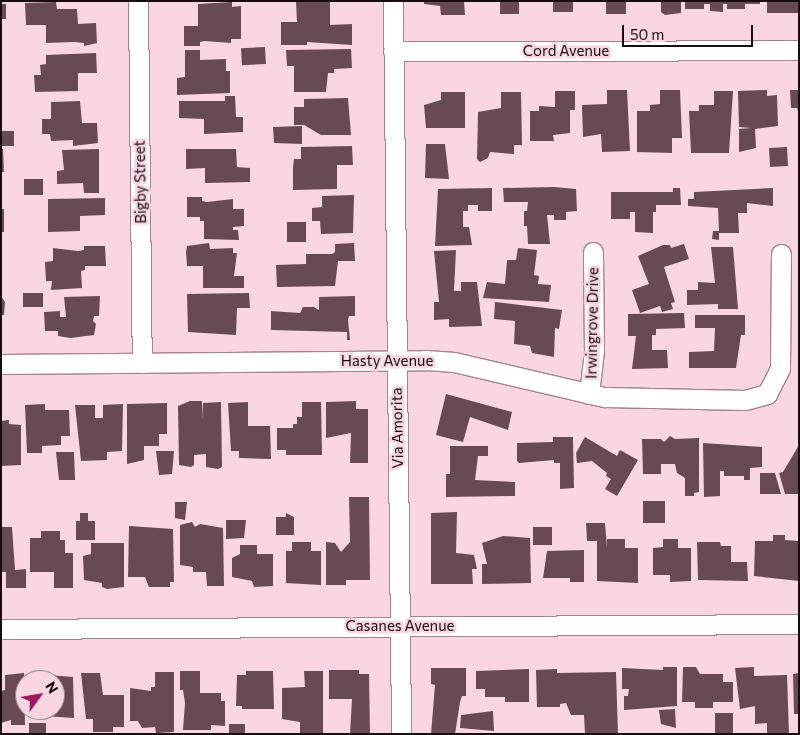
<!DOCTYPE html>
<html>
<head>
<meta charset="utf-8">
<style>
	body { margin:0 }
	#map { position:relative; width:800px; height:735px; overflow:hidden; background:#fad6e2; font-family:Commissioner,sans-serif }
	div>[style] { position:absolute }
	.building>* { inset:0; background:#684a55; transform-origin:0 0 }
	.roads { filter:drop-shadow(1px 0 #a4838f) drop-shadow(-1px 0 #a4838f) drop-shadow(0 1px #a4838f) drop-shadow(0 -1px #a4838f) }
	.minor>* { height:19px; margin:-9.5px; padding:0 9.5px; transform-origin:9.5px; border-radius:9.5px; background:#fff }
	span { translate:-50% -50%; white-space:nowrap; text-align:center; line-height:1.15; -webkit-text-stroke:5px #fad6e2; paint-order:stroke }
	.street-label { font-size:15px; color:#170c10 }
	.frame { position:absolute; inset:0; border:2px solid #170c10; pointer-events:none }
	.north { position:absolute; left:15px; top:670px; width:50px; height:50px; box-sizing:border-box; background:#fad6e2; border:1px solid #9f858e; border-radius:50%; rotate:58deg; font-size:14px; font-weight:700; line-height:20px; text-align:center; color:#170c10 }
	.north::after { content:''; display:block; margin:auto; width:18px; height:22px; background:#a1165f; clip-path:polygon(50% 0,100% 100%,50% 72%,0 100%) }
	.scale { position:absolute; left:622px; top:25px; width:131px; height:22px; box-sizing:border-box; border:2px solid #170c10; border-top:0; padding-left:6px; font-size:15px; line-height:18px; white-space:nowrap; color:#170c10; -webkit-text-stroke:4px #fad6e2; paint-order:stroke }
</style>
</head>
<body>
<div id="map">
	<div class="building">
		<i style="clip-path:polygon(424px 1px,464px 1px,465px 15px,441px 15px,440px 6px,424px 4px)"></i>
		<i style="left:500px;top:1px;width:19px;height:13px"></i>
		<i style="left:553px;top:1px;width:20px;height:11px"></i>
		<i style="left:606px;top:1px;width:20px;height:13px"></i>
		<i style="clip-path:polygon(661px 1px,681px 1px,681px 13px,665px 15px,661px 12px)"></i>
		<i style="clip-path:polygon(685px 1px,760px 1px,760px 4px,745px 4px,745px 9px,727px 9px,727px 4px,723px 4px,723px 12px,710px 11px,710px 4px,704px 4px,704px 9px,685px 9px)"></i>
		<i style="left:767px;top:1px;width:32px;height:12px"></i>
		<i style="clip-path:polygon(56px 2px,57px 9px,77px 9px,78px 24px,96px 23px,97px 43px,84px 46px,84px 43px,74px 42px,46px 43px,46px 25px,26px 25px,25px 3px)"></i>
		<i style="clip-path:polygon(232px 2px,232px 7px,241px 6px,241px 39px,231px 39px,231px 43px,205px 41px,200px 42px,200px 46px,184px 46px,184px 26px,198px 26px,198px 4px)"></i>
		<i style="clip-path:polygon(296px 2px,330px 2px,330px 25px,352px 24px,352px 45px,307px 42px,307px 45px,281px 45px,281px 22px,297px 22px)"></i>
		<i style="left:1px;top:4px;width:5px;height:15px"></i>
		<i style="left:265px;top:47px;width:17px;height:24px;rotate:87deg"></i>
		<i style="clip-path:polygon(351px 49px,352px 68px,334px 69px,334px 73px,328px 73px,326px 92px,294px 92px,294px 66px,287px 66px,286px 50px)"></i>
		<i style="clip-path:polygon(185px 50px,200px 50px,200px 60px,226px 59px,226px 71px,230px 71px,230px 93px,177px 95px,177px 78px,185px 77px)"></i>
		<i style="clip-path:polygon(96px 53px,97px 73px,78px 73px,78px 91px,35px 92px,34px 75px,41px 75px,40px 65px,46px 64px,46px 55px)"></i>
		<i style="clip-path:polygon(607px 90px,627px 90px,630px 151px,602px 152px,601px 134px,583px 137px,582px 105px,607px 104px)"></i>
		<i style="clip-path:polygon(660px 90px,680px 90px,682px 138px,672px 138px,672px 153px,637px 152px,637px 111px,650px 111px,650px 105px,660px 104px)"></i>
		<i style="clip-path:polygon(767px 90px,767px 96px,777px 95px,778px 126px,755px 129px,756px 148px,739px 152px,739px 129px,751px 128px,739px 127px,738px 91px)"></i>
		<i style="clip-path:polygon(790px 90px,799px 90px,799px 114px,797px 108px,791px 108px)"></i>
		<i style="clip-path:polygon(555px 91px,575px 91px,575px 110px,570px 110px,570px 133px,553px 135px,554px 141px,530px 141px,530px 111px,539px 111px,539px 106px,555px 107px)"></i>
		<i style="clip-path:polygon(714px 91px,733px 91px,729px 153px,691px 153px,689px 111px,699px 111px,699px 105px,714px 105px)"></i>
		<i style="clip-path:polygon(441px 92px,465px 92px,465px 128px,426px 128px,424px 105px,441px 100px)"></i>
		<i style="clip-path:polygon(501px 92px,521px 92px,522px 145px,514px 145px,514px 154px,490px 152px,488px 158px,480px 162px,477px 159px,478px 112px,501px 108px)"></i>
		<i style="clip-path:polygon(225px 96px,235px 96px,236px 117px,243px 117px,243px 132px,204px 134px,204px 119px,179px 118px,179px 101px,225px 101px)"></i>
		<i style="clip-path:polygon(348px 98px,351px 135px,321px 135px,304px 125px,294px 125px,294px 107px,304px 107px,304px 99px)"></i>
		<i style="clip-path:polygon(80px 101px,82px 123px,97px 123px,98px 143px,73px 146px,73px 140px,51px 141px,50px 134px,42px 134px,42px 119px,51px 119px,51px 102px)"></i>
		<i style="clip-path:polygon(302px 126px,302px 144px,274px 143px,273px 127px)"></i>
		<i style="left:1px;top:131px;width:13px;height:15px"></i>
		<i style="clip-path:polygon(426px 144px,445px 144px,449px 179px,425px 178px)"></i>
		<i style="clip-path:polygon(352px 146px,353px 165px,337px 165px,337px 189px,293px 190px,293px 167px,294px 159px,301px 159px,301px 147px)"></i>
		<i style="left:787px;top:147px;width:19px;height:18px;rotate:87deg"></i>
		<i style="clip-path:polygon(1px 149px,3px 149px,4px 172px,1px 172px)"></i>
		<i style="clip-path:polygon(99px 149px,99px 193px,84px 193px,83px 183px,57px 184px,57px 171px,64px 170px,62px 150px)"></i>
		<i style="clip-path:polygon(186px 149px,236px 149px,237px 167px,250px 168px,250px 182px,205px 183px,205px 168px,186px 169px)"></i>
		<i style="left:24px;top:179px;width:19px;height:16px"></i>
		<i style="clip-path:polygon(554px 187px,576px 189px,577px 211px,566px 212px,566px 220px,554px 220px,554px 215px,547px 215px,550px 244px,528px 244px,527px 226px,524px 226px,524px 211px,527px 211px,528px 202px,504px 202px,503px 188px)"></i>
		<i style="clip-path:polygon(492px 188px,492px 211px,478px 211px,478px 205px,468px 205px,468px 211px,463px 211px,463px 227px,469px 227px,472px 245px,435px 246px,438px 189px)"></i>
		<i style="clip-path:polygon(673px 188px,680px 188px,681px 205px,656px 205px,656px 212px,653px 212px,653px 233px,635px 232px,635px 212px,630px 212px,630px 219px,611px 219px,611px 192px,673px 192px)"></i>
		<i style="clip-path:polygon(773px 188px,773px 206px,747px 203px,747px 213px,738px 213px,739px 233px,719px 233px,719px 240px,712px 239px,713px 231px,719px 231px,718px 208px,688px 206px,688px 199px,694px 199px,694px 192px)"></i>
		<i style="clip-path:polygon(354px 195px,353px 233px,321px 234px,320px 221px,312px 221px,312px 208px,322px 207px,322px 196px)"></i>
		<i style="clip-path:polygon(187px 197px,202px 197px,202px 201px,207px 202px,233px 199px,233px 209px,244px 209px,244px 226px,233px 227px,233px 230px,238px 230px,239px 240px,204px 239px,204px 221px,200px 221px,200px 217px,187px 217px)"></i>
		<i style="clip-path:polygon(105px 198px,105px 215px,80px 216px,80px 231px,48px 232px,48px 199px)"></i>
		<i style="left:1px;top:209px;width:3px;height:23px"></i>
		<i style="left:287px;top:222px;width:19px;height:20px"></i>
		<i style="clip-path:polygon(209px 243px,210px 249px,233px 248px,233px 253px,237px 253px,234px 276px,244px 276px,244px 288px,203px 288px,203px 266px,187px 266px,186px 252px,187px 246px)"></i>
		<i style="clip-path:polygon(354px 243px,355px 261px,338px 261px,335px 286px,277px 287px,276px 265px,306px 264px,306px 254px,332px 254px,335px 252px,335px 244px)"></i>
		<i style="clip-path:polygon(684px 244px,689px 259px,664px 267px,675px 302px,671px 303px,673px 309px,662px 312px,660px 306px,640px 313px,632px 290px,649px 284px,638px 256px,663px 245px,670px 245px,671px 248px)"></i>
		<i style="clip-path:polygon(84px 246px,105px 246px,106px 266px,85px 266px,85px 270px,81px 271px,82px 288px,51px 290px,52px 281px,46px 281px,45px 262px,53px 261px,53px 248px,78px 251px,84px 250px)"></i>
		<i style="clip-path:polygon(711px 247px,733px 247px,738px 309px,718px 309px,718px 304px,687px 305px,687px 290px,698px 290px,698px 282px,715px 283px)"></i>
		<i style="clip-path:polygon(518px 248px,537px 250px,534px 275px,539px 276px,538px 284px,551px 285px,549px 302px,483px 298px,487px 282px,505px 284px,507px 260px,516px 260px)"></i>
		<i style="clip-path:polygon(456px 250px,454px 291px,461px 291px,461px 294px,461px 282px,477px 282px,482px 326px,449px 327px,449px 319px,434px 320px,434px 302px,439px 302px,434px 251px)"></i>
		<i style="left:23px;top:293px;width:20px;height:14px"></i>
		<i style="clip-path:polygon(249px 293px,250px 308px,237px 308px,236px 335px,188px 332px,187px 294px)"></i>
		<i style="clip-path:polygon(1px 296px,5px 302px,4px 315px,1px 315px)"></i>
		<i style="clip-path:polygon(100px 296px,99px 316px,94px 316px,93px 321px,96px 324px,94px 335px,71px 338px,58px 336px,58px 331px,45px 331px,44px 312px,60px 311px,60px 317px,66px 317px,64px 297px)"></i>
		<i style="clip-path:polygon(355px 296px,355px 316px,349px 316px,348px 320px,350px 340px,347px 340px,347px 332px,271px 330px,271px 311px,300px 313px,303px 307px,314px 307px,319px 310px,319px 297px)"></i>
		<i style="clip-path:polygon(495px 302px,562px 310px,559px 329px,555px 328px,554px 357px,532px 353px,530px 346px,514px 344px,515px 321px,494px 319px)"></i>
		<i style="clip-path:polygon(684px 313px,685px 328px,656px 329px,656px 335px,652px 335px,652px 350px,667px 350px,668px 368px,632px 369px,636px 336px,628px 336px,628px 314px)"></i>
		<i style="clip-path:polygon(695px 315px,745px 315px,745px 335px,741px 335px,736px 368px,689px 368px,689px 352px,714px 351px,715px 328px,695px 328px)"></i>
		<i style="clip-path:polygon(446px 394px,512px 412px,508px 430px,470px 417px,463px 442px,436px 435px)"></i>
		<i style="clip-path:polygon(190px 401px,202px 401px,202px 419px,203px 403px,221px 402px,222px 467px,218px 469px,206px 467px,206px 454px,194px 455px,194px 465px,191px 467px,179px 465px,178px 406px)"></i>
		<i style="clip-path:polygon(356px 401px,356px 409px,368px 409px,368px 463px,350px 463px,351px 433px,326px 438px,326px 402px)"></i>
		<i style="clip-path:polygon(248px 402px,248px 426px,270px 426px,271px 459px,239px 458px,239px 451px,231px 451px,228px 403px)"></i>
		<i style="clip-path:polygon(302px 402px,321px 402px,322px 455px,286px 455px,286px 450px,277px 450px,277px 428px,293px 428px,293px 424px,297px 424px,297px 417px,302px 417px)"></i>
		<i style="clip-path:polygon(167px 403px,167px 434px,159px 434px,159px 446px,144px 446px,144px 460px,127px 464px,127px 404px)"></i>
		<i style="clip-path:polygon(45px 404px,45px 410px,69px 410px,70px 436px,61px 436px,61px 445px,42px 446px,42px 453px,27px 453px,25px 405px)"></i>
		<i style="clip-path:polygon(123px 404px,122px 451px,107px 452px,107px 460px,81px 461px,75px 405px,95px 405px,95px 418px,103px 418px,103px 405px)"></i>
		<i style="clip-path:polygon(9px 420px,9px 424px,21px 425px,21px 465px,1px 466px,1px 421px)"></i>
		<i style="clip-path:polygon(670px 436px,675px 439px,699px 438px,699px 492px,694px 493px,694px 496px,685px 496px,685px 478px,677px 473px,675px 464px,661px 464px,661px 474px,643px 474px,642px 439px,661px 439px,664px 442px)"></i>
		<i style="clip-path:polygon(553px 437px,573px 437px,574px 488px,560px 489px,560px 463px,554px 463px,554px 460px,519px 463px,517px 461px,517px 443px,553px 442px)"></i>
		<i style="clip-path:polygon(585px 437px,617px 456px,620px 450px,638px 460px,617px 496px,605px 489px,611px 479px,606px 476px,607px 473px,592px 461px,577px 463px,576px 453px)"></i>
		<i style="clip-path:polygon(703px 443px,762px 447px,762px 467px,750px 468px,750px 480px,744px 480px,744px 476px,724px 476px,724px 471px,720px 471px,720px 496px,704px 497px)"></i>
		<i style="clip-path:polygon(799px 445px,799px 494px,785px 494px,779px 473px,783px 472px)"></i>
		<i style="clip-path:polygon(450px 446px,488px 446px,488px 456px,478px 456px,475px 480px,515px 482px,515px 496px,446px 497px,446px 474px,450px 474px)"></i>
		<i style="clip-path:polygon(156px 451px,174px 451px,172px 474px,159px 475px)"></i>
		<i style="clip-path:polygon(56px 452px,74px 452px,75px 480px,59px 480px)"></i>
		<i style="clip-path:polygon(760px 473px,775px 473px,781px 494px,760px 494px)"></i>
		<i style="clip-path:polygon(349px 497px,369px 497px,370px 580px,346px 580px,346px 585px,326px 585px,326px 542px,335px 543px,341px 552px,350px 542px)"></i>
		<i style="left:643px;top:501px;width:22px;height:22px"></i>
		<i style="clip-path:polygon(175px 502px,187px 502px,185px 520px,175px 518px)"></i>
		<i style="clip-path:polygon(457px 512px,456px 553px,474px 555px,477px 569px,472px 569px,473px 584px,431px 584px,431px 513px)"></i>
		<i style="clip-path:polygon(80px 513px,88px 513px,88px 521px,95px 521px,95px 540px,76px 540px,76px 521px,80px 521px)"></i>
		<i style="clip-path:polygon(286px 513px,294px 517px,294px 535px,276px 535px,276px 517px,286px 517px)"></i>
		<i style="clip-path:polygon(226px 520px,246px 520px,244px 538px,226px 539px)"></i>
		<i style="clip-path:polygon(192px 522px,195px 527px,200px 524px,223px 528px,224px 586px,207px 586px,206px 572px,193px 572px,193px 567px,180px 565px,180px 525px)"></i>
		<i style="clip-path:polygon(586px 523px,605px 523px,607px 548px,607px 539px,625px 539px,625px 548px,638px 548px,638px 583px,597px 581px,597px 541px,587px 541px)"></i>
		<i style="clip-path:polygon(129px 526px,173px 529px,174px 582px,170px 582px,170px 587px,149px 587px,145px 577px,128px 577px)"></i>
		<i style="clip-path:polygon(1px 527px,12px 527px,15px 570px,26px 569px,26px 588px,6px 588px,6px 572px,1px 572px)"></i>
		<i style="left:552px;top:527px;width:18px;height:19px;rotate:90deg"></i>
		<i style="clip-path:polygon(41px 531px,60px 531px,60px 540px,65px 540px,65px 553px,73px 553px,73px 588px,54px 588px,54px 572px,30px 572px,30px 538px,41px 538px)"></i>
		<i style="clip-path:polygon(773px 535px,785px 535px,785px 540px,799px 541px,799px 581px,754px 576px,755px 541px,773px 541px)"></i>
		<i style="clip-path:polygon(503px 536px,530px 538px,531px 583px,482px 584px,482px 564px,487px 564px,482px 543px)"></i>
		<i style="clip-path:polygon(663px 539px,678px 539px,678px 548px,691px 548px,691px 581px,670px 582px,670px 575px,653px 575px,653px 548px,663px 547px)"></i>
		<i style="clip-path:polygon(292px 542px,311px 542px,311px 551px,321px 551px,321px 585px,286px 583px,286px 551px,292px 551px)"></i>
		<i style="clip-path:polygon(697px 542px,720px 542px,721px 546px,731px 546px,731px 562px,747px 562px,748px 581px,698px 580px)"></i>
		<i style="clip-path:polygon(91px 543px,124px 543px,124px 587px,107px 589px,102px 587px,102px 583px,84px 580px,83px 556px,91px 554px)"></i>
		<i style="clip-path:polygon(240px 545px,257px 545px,257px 554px,273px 554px,273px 586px,254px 587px,252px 581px,232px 577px,232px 558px,240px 554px)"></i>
		<i style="clip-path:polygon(584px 550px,584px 582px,570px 582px,570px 578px,543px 578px,547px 551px)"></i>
		<i style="clip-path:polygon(663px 667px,677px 667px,677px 706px,624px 710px,624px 696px,628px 696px,629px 689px,622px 689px,622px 668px,663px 670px)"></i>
		<i style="clip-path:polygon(683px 667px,696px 667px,700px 674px,723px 674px,723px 682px,733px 682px,733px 702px,713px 702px,713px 708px,695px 708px,695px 702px,682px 702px)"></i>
		<i style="clip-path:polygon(754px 667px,754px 676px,787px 675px,789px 734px,767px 734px,767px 723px,755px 724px,755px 706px,740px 709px,735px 668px)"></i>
		<i style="clip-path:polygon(431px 668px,466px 668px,466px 696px,462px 696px,460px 702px,455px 734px,431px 734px,435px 685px,431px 684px)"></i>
		<i style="clip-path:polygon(529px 669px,529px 702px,505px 702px,505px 697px,485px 697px,485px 689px,476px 689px,476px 671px)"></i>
		<i style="clip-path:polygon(557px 669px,557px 673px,616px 672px,618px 734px,585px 734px,584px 715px,571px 715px,566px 703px,560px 704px,560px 707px,537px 707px,536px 670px)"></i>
		<i style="clip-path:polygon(329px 670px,359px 670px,359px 674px,369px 674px,370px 734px,350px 734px,352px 699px,329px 699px)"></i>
		<i style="clip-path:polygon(180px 671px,200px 671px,200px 693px,221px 693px,221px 701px,225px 701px,225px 726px,211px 725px,211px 730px,183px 730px,185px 703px,183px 690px,180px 690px)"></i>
		<i style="clip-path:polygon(246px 671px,273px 671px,274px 709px,242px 709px,242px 706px,236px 706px,237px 675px,246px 675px)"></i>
		<i style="clip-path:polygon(304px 671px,323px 671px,323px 733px,300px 734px,300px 722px,282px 719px,282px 688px,305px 687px)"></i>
		<i style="clip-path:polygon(155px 672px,174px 672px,174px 732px,156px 733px,155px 727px,142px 728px,138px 721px,130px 721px,130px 688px,151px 691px,151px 687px,155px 687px)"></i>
		<i style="clip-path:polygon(24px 673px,25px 725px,11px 725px,11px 720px,1px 723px,1px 691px,5px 690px,5px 675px)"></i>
		<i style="clip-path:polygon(81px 673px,100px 673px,103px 695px,124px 695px,124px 727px,113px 727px,113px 732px,93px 732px,93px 719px,86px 719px)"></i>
		<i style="clip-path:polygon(799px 673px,799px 714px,794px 714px,793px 674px)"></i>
		<i style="clip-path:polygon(36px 674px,73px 677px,74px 718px,45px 716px,45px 710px,55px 710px,55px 680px,36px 680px)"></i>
		<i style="clip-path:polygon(675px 709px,676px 728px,661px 724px,659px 710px)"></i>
		<i style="clip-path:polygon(493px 711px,494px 731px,460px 728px,461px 715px)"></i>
		<i style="left:715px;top:713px;width:18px;height:21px"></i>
		<i style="left:29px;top:723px;width:17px;height:11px"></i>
		<i style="left:229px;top:724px;width:16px;height:10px"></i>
	</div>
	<div class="roads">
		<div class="minor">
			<i style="left:138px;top:1px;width:362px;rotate:89.4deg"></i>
			<i style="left:393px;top:1px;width:733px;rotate:89.37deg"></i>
			<i style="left:393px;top:51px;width:406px;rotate:-0.1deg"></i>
			<i style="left:1px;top:364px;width:425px;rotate:-0.5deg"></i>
			<i style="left:426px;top:360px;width:28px;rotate:4deg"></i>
			<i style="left:454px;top:362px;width:155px;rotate:13.1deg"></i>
			<i style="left:605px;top:397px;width:140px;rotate:1.2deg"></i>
			<i style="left:745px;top:400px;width:23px;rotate:-15deg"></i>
			<i style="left:767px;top:394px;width:29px;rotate:-63deg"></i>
			<i style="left:780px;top:368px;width:114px;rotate:-89.5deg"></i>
			<i style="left:589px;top:394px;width:43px;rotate:-83.4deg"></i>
			<i style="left:594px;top:351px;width:99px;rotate:-90.6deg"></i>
			<i style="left:1px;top:629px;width:798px;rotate:-0.36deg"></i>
		</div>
	</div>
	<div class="street-label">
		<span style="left:566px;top:51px">Cord Avenue</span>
		<span style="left:140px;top:182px;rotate:-91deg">Bigby Street</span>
		<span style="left:592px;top:323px;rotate:-89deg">Irwingrove Drive</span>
		<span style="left:387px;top:361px">Hasty Avenue</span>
		<span style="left:397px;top:428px;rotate:-91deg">Via Amorita</span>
		<span style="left:400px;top:626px">Casanes Avenue</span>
	</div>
	<div class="frame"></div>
	<div class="north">N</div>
	<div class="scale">50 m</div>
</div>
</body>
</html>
